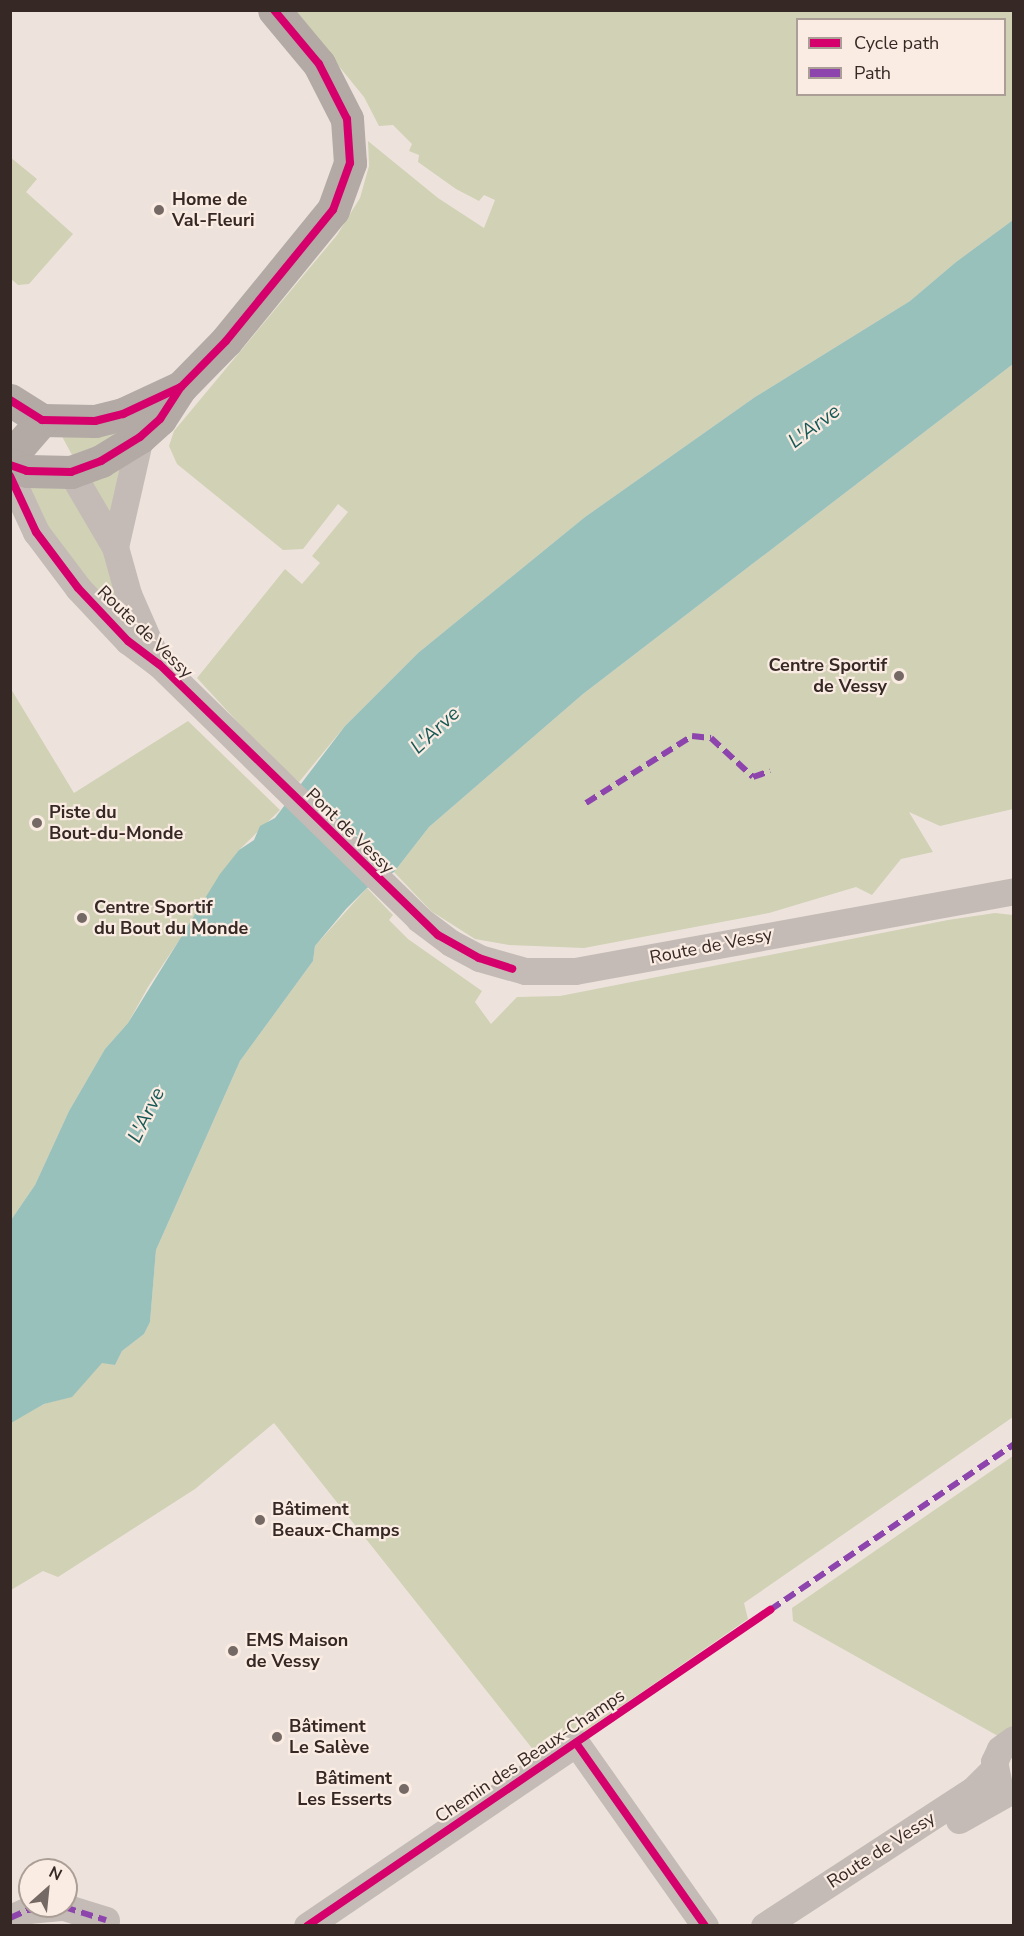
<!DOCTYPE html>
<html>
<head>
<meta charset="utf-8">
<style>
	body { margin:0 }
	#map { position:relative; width:1024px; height:1936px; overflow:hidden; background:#ede3dc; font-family:"Nunito Sans",sans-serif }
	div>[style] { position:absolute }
	.green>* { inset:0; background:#d0d1b5 }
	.water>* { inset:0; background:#98c1bb }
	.minor>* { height:27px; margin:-13.5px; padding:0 13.5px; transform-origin:13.5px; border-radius:13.5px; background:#c4bbb6 }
	.major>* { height:33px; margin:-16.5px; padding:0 16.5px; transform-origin:16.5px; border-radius:16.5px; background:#b3a9a5 }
	.quiet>* { height:6px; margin-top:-3px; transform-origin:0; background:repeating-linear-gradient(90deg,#8e44ad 0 12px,transparent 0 18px) }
	.cycleway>* { height:8px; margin:-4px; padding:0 4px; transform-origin:4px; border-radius:4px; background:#d6006c }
	.dots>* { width:16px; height:16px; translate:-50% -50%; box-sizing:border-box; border:3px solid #faece2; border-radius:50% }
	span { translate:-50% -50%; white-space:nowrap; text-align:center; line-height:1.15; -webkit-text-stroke:4.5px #faece2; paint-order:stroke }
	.poi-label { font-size:18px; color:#352825; font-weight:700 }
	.left { translate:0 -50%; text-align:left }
	.right { translate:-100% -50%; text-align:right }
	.street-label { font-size:18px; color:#352825 }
	.water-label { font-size:20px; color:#175956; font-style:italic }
	.frame { position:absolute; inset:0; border:12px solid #352825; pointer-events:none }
	.legend { position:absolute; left:796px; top:18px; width:210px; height:78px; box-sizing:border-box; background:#faece2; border:2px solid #ab9e96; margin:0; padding:8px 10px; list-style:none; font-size:18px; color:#352825 }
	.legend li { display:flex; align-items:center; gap:12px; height:30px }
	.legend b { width:30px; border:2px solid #ab9e96 }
	.north { position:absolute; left:18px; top:1858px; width:60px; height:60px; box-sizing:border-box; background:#faece2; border:2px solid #ab9e96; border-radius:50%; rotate:27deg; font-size:16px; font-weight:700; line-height:24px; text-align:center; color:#352825 }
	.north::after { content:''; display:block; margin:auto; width:21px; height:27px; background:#756965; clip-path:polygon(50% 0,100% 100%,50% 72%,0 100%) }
</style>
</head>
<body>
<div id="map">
	<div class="green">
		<i style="clip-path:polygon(evenodd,294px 11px,1013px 11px,1013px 220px,956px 262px,910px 301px,755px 397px,585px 517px,418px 653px,345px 726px,299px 782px,269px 756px,197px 678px,285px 569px,302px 584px,320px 563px,312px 556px,348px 512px,338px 504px,303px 549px,283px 550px,177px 464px,169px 446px,174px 431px,337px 235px,360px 198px,369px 166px,368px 141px,438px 198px,484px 228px,495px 200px,484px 195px,479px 201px,456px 189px,418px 162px,419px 155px,409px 151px,412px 144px,393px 125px,379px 126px,364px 97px,294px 11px,798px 20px,1004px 20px,1004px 94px,798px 94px,798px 20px)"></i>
		<i style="clip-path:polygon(10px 157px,37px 179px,26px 192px,73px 234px,29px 284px,18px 285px,11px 279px)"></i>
		<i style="clip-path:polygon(1013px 364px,1013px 809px,940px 826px,909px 812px,933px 852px,901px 859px,872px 895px,856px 887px,769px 913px,584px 948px,509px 945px,475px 939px,431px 911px,394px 872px,429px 827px,583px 694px)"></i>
		<i style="clip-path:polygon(91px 428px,126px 435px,72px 455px,58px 429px)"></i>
		<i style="clip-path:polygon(129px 460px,113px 524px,85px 480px)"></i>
		<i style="clip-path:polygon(70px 485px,99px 531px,131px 634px,40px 523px,28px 486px)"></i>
		<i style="clip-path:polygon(11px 689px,74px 793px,188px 721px,280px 810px,239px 850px,148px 987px,128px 1023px,105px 1049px,69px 1111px,35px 1185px,11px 1220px)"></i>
		<i style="clip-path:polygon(367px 888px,393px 915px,389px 920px,408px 939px,482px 991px,475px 1002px,491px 1024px,517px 997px,560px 996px,948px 920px,995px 913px,1013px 915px,1013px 1417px,744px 1603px,748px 1619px,574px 1739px,560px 1736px,535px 1752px,274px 1423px,195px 1489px,58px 1577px,43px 1571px,11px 1590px,10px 1423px,44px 1404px,72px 1396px,102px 1362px,115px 1365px,122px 1351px,144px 1334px,150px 1322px,156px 1250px,240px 1061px,313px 961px,315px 946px)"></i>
		<i style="clip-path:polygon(1013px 1456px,1013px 1728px,998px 1736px,793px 1621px,792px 1608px)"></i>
	</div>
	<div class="water">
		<i style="clip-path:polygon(1013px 220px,1013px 364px,583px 694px,429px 827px,394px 872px,367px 888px,346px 909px,315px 946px,313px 961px,240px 1061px,156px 1250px,150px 1322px,144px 1334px,122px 1351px,115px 1365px,102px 1363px,72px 1397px,44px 1404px,11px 1423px,11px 1220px,35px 1185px,69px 1111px,105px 1049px,128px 1023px,220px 874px,239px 850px,254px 840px,260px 826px,275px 818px,345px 726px,418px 653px,585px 517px,755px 397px,910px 301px,956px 262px)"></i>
	</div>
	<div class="minor">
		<i style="left:71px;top:472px;width:87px;rotate:59.6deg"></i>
		<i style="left:115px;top:547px;width:49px;rotate:74.5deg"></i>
		<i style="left:128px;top:594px;width:72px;rotate:66.3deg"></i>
		<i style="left:10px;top:476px;width:62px;rotate:65.1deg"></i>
		<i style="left:36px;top:532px;width:70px;rotate:53.1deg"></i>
		<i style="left:78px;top:588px;width:73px;rotate:46.7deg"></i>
		<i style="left:128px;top:641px;width:39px;rotate:37deg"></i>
		<i style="left:159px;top:664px;width:364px;rotate:44.4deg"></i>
		<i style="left:419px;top:919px;width:40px;rotate:37deg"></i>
		<i style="left:451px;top:943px;width:32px;rotate:28deg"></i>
		<i style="left:479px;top:958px;width:48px;rotate:15.8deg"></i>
		<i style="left:525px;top:971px;width:50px"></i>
		<i style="left:575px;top:971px;width:446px;rotate:-10.3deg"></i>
		<i style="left:115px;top:547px;width:113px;rotate:-77.2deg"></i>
		<i style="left:999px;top:1785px;width:24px;rotate:-102deg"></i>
		<i style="left:994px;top:1762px;width:14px;rotate:-65deg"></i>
		<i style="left:1000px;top:1749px;width:17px;rotate:-36deg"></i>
		<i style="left:959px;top:1820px;width:55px;rotate:-29.4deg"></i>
		<i style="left:10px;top:1918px;width:20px;rotate:-24deg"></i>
		<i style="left:28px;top:1910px;width:36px;rotate:-5deg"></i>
		<i style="left:64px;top:1907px;width:44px;rotate:17.2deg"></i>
		<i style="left:307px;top:1926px;width:325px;rotate:-34.2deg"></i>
		<i style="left:576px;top:1743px;width:224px;rotate:54.8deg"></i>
		<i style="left:764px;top:1926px;width:249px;rotate:-33.1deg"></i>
		<i style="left:973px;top:1790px;width:30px;rotate:-45deg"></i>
	</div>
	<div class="major">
		<i style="left:10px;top:400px;width:38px;rotate:32deg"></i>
		<i style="left:42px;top:420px;width:53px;rotate:1.1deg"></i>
		<i style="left:95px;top:421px;width:29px;rotate:-14deg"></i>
		<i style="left:123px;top:414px;width:64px;rotate:-25deg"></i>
		<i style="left:10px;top:457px;width:49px;rotate:-49.1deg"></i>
		<i style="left:10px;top:465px;width:18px;rotate:19deg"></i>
		<i style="left:27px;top:471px;width:44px;rotate:1.3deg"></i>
		<i style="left:71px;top:472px;width:32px;rotate:-20deg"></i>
		<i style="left:101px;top:461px;width:46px;rotate:-31.6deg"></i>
		<i style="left:140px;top:437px;width:27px;rotate:-42deg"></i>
		<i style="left:160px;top:419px;width:38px;rotate:-57deg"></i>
		<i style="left:181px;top:387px;width:64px;rotate:-45.6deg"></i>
		<i style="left:226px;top:341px;width:169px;rotate:-50.8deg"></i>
		<i style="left:333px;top:210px;width:50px;rotate:-70.1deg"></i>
		<i style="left:350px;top:163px;width:44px;rotate:-93.9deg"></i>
		<i style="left:347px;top:119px;width:62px;rotate:-117deg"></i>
		<i style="left:319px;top:64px;width:70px;rotate:-129.8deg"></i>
	</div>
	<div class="quiet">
		<i style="left:586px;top:803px;width:125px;rotate:-32.3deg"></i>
		<i style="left:692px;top:736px;width:19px;rotate:6deg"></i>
		<i style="left:711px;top:738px;width:57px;rotate:42.9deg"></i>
		<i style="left:753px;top:777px;width:18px;rotate:-19deg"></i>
		<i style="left:770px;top:1610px;width:295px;rotate:-34.2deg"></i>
		<i style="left:10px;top:1918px;width:20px;rotate:-24deg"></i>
		<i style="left:28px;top:1910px;width:36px;rotate:-5deg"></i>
		<i style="left:64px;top:1907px;width:44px;rotate:17.2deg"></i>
	</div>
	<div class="cycleway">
		<i style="left:10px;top:400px;width:38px;rotate:32deg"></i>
		<i style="left:42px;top:420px;width:53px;rotate:1.1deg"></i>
		<i style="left:95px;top:421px;width:29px;rotate:-14deg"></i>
		<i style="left:123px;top:414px;width:64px;rotate:-25deg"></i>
		<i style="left:10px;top:465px;width:18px;rotate:19deg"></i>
		<i style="left:27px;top:471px;width:44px;rotate:1.3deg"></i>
		<i style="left:71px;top:472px;width:32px;rotate:-20deg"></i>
		<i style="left:101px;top:461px;width:46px;rotate:-31.6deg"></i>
		<i style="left:140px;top:437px;width:27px;rotate:-42deg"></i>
		<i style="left:160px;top:419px;width:38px;rotate:-57deg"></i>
		<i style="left:181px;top:387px;width:64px;rotate:-45.6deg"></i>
		<i style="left:226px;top:341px;width:169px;rotate:-50.8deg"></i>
		<i style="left:333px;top:210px;width:50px;rotate:-70.1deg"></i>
		<i style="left:350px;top:163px;width:44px;rotate:-93.9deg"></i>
		<i style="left:347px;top:119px;width:62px;rotate:-117deg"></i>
		<i style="left:319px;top:64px;width:70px;rotate:-129.8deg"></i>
		<i style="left:10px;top:476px;width:62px;rotate:65.1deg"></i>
		<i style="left:36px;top:532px;width:70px;rotate:53.1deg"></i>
		<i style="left:78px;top:588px;width:73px;rotate:46.7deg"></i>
		<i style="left:128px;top:641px;width:39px;rotate:37deg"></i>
		<i style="left:159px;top:664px;width:389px;rotate:44.2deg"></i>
		<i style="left:438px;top:935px;width:47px;rotate:29.3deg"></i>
		<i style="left:479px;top:958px;width:35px;rotate:18deg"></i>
		<i style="left:576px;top:1743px;width:224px;rotate:54.8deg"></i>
		<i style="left:307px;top:1926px;width:561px;rotate:-34.31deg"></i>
	</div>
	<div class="dots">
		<i style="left:159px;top:210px;background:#756965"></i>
		<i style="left:899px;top:676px;background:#756965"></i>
		<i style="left:37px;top:823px;background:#756965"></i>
		<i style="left:82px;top:918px;background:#756965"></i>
		<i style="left:260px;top:1520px;background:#756965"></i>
		<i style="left:233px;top:1651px;background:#756965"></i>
		<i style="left:277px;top:1737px;background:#756965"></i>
		<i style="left:404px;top:1789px;background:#756965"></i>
	</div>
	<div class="poi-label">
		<span class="left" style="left:172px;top:210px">Home de<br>Val-Fleuri</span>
		<span class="right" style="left:887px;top:676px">Centre Sportif<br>de Vessy</span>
		<span class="left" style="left:49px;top:823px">Piste du<br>Bout-du-Monde</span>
		<span class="left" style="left:94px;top:918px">Centre Sportif<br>du Bout du Monde</span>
		<span class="left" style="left:272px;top:1520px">Bâtiment<br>Beaux-Champs</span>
		<span class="left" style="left:246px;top:1651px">EMS Maison<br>de Vessy</span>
		<span class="left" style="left:289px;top:1737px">Bâtiment<br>Le Salève</span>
		<span class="right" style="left:392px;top:1789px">Bâtiment<br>Les Esserts</span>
	</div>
	<div class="street-label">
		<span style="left:145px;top:632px;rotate:44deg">Route de Vessy</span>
		<span style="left:350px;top:831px;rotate:44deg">Pont de Vessy</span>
		<span style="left:711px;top:946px;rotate:-11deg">Route de Vessy</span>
		<span style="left:530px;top:1756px;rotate:-34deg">Chemin des Beaux-Champs</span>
		<span style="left:881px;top:1850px;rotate:-33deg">Route de Vessy</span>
	</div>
	<div class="water-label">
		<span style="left:814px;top:426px;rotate:-37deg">L'Arve</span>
		<span style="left:435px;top:730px;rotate:-43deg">L'Arve</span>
		<span style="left:146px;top:1115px;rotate:-64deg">L'Arve</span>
	</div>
	<div class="frame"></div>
	<ul class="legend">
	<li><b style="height:8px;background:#d6006c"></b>Cycle path</li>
	<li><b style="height:8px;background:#8e44ad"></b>Path</li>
	</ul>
	<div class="north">N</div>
</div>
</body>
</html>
